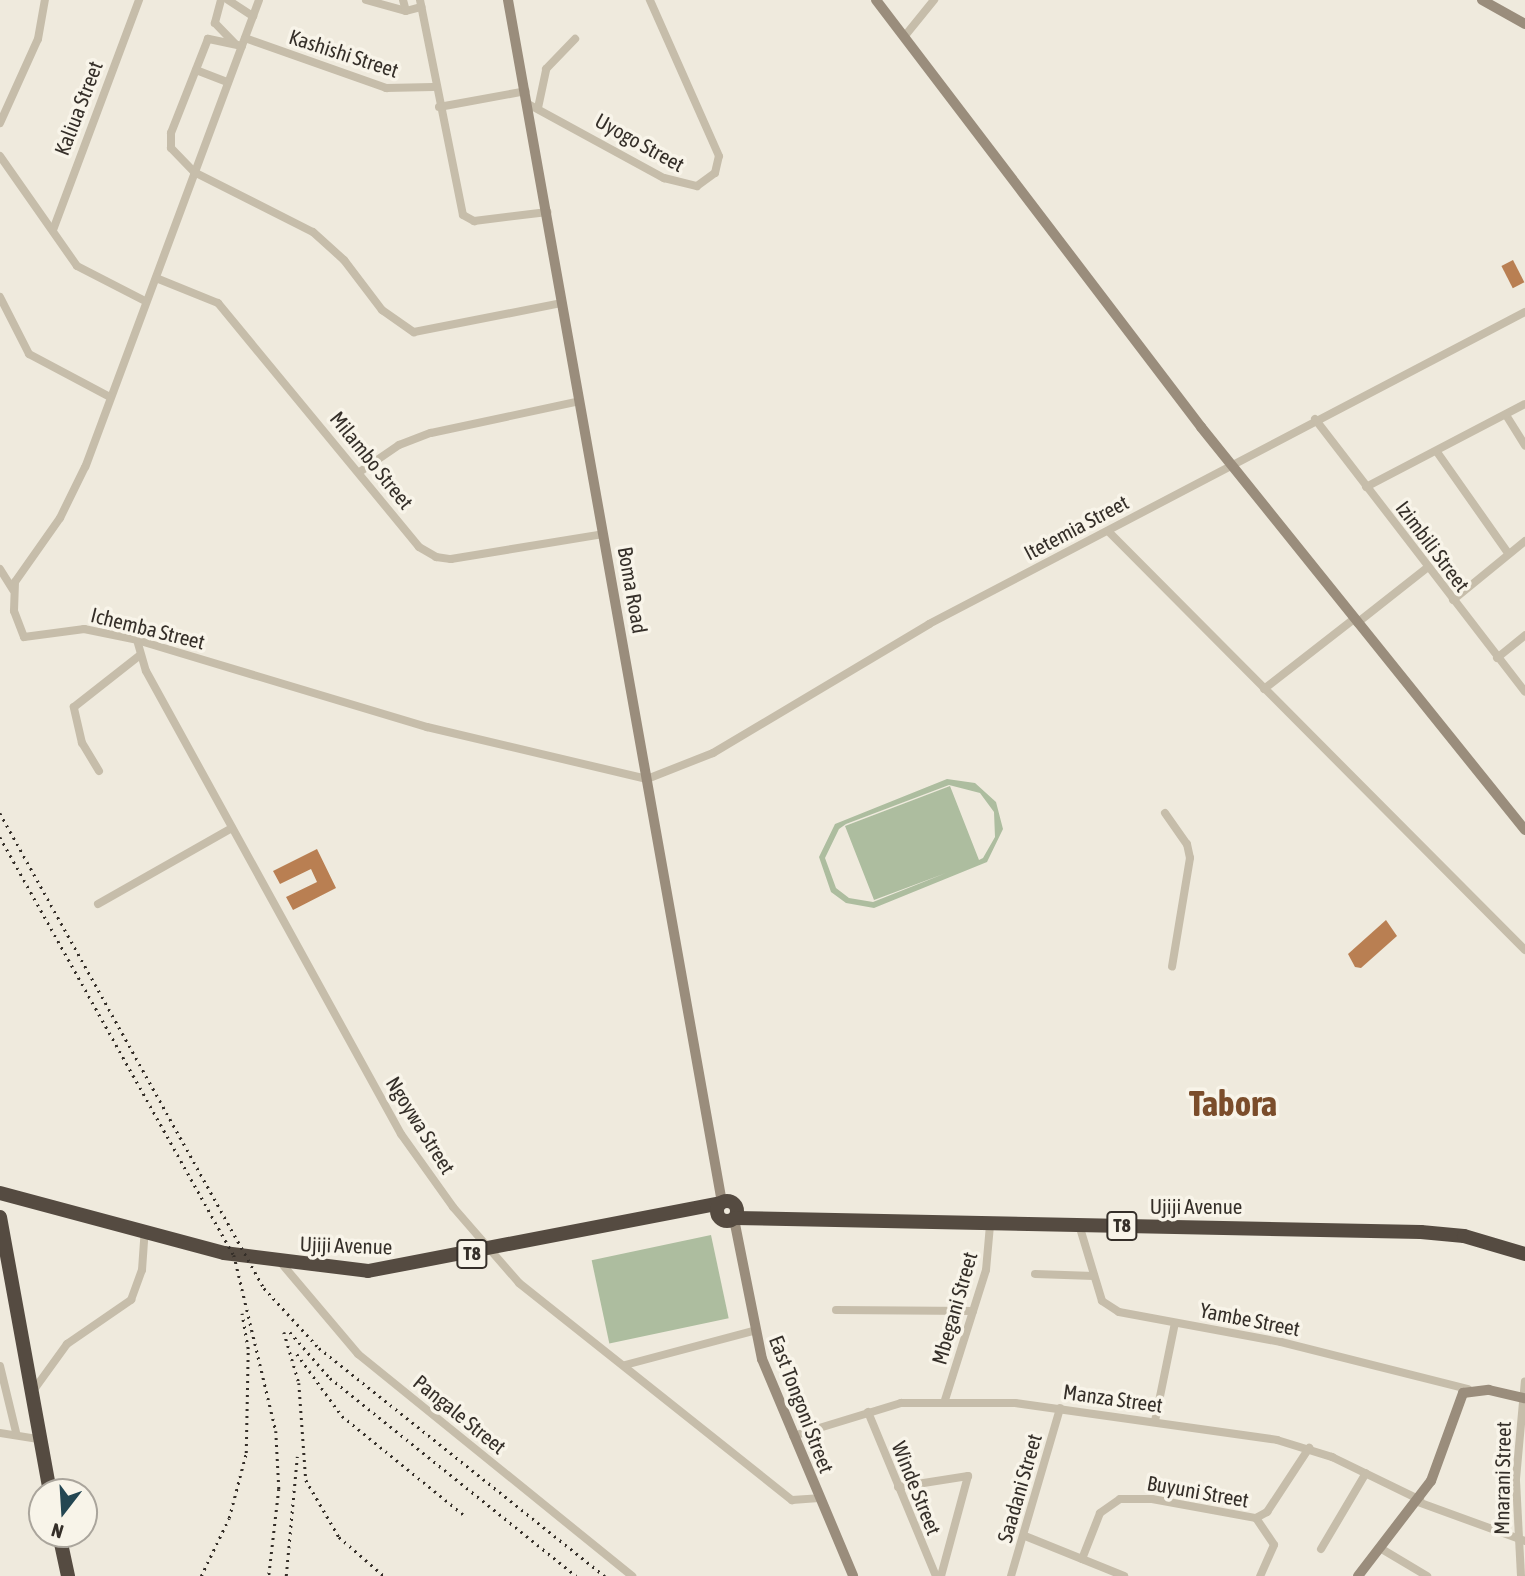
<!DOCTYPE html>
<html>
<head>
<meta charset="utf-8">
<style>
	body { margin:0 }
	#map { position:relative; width:1525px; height:1576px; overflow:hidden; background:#efeadd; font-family:"Asap Condensed",sans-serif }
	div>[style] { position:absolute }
	.green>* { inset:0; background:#adbd9f; transform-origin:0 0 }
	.building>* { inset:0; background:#b97f52; transform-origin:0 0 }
	.street>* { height:8px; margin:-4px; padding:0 4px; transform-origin:4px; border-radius:4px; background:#c6bdaa }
	.secondary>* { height:10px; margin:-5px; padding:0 5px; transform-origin:5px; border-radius:5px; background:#9a8d7c }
	.highway>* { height:14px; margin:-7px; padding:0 7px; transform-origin:7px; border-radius:7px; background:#554b41 }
	.highway>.ring { margin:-7px; padding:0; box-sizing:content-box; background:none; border:14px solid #554b41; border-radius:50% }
	.rail>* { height:2.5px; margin-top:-1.25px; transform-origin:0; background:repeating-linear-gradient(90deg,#352f29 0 2px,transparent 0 7px) }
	span { translate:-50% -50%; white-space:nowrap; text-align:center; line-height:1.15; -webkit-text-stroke:7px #f8f4e9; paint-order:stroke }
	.shield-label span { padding:2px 5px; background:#f8f4e9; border:2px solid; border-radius:5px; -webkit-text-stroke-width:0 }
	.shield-label { font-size:19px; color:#352f29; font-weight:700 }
	.street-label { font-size:21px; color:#352f29 }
	.town-label { font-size:35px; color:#7b4d2b; font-weight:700 }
	.north { position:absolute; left:28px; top:1478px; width:70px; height:70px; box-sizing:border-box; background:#f8f4e9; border:2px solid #aaa59c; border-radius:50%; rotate:197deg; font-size:19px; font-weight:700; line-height:28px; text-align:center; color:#352f29 }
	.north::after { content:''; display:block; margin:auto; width:24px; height:32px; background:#234652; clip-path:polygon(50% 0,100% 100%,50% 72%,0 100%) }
</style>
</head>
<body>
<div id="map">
	<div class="green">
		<i style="clip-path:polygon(evenodd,947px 779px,975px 783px,996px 802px,1003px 829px,987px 862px,874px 908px,846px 903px,831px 892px,819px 857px,835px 824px,947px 779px,949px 785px,980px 793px,994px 812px,995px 837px,983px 858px,979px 860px,950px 786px,845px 826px,874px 900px,946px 873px,873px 902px,849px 898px,836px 888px,825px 858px,839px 829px,846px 824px,949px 785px)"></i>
		<i style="left:711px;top:1235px;width:85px;height:122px;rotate:78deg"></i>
	</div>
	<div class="building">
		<i style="left:1513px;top:260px;width:25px;height:13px;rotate:63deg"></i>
		<i style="clip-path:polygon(317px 849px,336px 888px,293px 910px,286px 897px,317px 882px,311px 869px,280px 884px,273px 871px)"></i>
		<i style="clip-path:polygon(1386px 920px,1397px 936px,1361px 968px,1355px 967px,1348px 954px)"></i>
	</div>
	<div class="street">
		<i style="left:221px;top:0;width:24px;rotate:105deg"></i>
		<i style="left:215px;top:23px;width:29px;rotate:46deg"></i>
		<i style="left:228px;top:0;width:30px;rotate:33deg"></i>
		<i style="left:259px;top:0;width:498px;rotate:110.4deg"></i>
		<i style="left:85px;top:467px;width:57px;rotate:116.1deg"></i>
		<i style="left:60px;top:518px;width:78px;rotate:125.1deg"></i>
		<i style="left:15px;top:582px;width:29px;rotate:92deg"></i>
		<i style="left:14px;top:611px;width:28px;rotate:69deg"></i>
		<i style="left:24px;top:637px;width:61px;rotate:-7.6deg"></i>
		<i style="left:84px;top:629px;width:54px;rotate:11.7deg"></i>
		<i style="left:137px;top:640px;width:303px;rotate:16.7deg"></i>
		<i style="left:427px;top:727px;width:226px;rotate:13.3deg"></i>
		<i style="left:647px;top:779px;width:71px;rotate:-21.5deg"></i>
		<i style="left:713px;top:753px;width:252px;rotate:-30.8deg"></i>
		<i style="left:929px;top:624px;width:673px;rotate:-27.63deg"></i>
		<i style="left:366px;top:0;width:41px;rotate:15.4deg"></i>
		<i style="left:406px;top:11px;width:16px;rotate:-15deg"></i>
		<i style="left:403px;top:0;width:11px;rotate:75deg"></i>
		<i style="left:420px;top:0;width:219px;rotate:78.7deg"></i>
		<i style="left:463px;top:215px;width:13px;rotate:29deg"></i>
		<i style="left:474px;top:221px;width:74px;rotate:-7deg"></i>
		<i style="left:904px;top:37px;width:48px;rotate:-51deg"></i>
		<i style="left:245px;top:38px;width:150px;rotate:19.5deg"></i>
		<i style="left:386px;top:88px;width:47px;rotate:-1.2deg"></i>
		<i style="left:242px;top:46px;width:35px;rotate:-168deg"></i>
		<i style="left:208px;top:39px;width:101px;rotate:111.5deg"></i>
		<i style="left:171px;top:133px;width:15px;rotate:90deg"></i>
		<i style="left:171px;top:148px;width:33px;rotate:46deg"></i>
		<i style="left:194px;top:172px;width:133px;rotate:26.8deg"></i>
		<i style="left:313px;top:232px;width:42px;rotate:42.1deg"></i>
		<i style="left:344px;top:260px;width:63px;rotate:52.8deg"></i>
		<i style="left:382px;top:310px;width:39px;rotate:35deg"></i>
		<i style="left:414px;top:332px;width:151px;rotate:-11.1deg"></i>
		<i style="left:196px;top:70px;width:34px;rotate:21deg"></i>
		<i style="left:528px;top:104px;width:155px;rotate:28.6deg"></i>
		<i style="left:664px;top:178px;width:34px;rotate:14deg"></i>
		<i style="left:697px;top:186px;width:22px;rotate:-36deg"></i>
		<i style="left:715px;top:173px;width:17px;rotate:-77deg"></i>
		<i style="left:719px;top:156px;width:171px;rotate:-113.9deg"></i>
		<i style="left:439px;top:107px;width:88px;rotate:-10.4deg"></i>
		<i style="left:538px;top:108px;width:40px;rotate:-78deg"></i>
		<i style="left:546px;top:69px;width:42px;rotate:-46deg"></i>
		<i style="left:0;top:123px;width:92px;rotate:-65.7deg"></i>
		<i style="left:38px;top:39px;width:40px;rotate:-80deg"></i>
		<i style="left:0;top:156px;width:134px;rotate:55deg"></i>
		<i style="left:77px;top:266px;width:76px;rotate:27.2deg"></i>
		<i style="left:53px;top:230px;width:246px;rotate:-69.5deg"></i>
		<i style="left:156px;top:278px;width:67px;rotate:22deg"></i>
		<i style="left:218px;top:303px;width:316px;rotate:50.5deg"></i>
		<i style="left:419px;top:547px;width:20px;rotate:30deg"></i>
		<i style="left:436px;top:557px;width:15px;rotate:8deg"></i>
		<i style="left:451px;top:559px;width:154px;rotate:-9.3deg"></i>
		<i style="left:0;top:297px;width:64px;rotate:63deg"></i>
		<i style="left:29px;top:354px;width:89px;rotate:28deg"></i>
		<i style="left:1506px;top:415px;width:36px;rotate:58deg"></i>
		<i style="left:1315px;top:419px;width:344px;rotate:52.4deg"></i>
		<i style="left:1437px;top:452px;width:123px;rotate:54.9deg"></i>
		<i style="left:361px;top:471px;width:46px;rotate:-34.4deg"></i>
		<i style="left:399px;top:445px;width:34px;rotate:-21deg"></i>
		<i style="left:431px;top:433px;width:152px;rotate:-12.1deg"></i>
		<i style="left:1366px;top:487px;width:179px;rotate:-27.6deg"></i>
		<i style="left:1108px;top:531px;width:591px;rotate:45.14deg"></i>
		<i style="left:0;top:569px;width:25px;rotate:58deg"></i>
		<i style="left:1453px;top:600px;width:93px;rotate:-39.3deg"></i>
		<i style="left:1357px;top:623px;width:89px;rotate:-38.2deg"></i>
		<i style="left:137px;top:640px;width:32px;rotate:74deg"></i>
		<i style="left:146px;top:671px;width:529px;rotate:61.16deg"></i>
		<i style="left:401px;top:1134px;width:90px;rotate:54.5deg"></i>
		<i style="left:453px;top:1207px;width:101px;rotate:49deg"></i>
		<i style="left:519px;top:1283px;width:349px;rotate:38.5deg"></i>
		<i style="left:792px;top:1500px;width:27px;rotate:-4deg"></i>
		<i style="left:1497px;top:658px;width:36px;rotate:-39deg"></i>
		<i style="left:1264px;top:689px;width:114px;rotate:-37.9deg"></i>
		<i style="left:99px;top:771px;width:33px;rotate:-121deg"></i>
		<i style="left:82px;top:743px;width:37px;rotate:-103deg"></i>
		<i style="left:74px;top:707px;width:84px;rotate:-38.2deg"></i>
		<i style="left:1165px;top:813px;width:38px;rotate:55deg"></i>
		<i style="left:1187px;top:844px;width:14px;rotate:78deg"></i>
		<i style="left:1190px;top:858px;width:110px;rotate:99.4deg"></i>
		<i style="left:98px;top:904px;width:154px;rotate:-29.6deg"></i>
		<i style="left:1080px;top:1228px;width:76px;rotate:73.2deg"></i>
		<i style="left:1102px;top:1301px;width:20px;rotate:33deg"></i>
		<i style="left:1119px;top:1312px;width:165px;rotate:10.5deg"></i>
		<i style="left:1281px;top:1342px;width:193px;rotate:14.1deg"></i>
		<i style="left:282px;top:1264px;width:118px;rotate:49.8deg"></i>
		<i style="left:358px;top:1354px;width:353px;rotate:39deg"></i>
		<i style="left:1035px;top:1274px;width:59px;rotate:1.9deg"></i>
		<i style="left:836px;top:1310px;width:137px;rotate:0.4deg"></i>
		<i style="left:625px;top:1365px;width:132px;rotate:-14.9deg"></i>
		<i style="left:0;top:1366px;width:68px;rotate:76.4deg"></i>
		<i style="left:33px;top:1391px;width:58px;rotate:-54.1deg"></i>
		<i style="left:67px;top:1344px;width:78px;rotate:-34.5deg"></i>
		<i style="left:131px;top:1300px;width:32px;rotate:-70deg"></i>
		<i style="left:142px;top:1270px;width:39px;rotate:-86deg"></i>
		<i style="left:945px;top:1400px;width:136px;rotate:-72.5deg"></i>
		<i style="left:986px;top:1270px;width:45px;rotate:-84.9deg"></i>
		<i style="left:868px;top:1412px;width:178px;rotate:67.5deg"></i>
		<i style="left:1155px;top:1421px;width:100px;rotate:-78.5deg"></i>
		<i style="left:0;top:1433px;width:39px;rotate:9deg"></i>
		<i style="left:793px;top:1436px;width:113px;rotate:-17deg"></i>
		<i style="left:901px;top:1403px;width:114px"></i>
		<i style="left:1015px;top:1403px;width:265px;rotate:8deg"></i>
		<i style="left:1277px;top:1440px;width:58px;rotate:17.2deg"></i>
		<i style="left:1332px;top:1457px;width:98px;rotate:26deg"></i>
		<i style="left:898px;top:1487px;width:71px;rotate:-8.9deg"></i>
		<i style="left:968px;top:1476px;width:104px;rotate:105.1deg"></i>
		<i style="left:1418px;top:1502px;width:114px;rotate:20deg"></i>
		<i style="left:1256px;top:1518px;width:32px;rotate:56deg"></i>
		<i style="left:1274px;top:1545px;width:34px;rotate:114deg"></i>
		<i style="left:1025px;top:1536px;width:107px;rotate:22deg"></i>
		<i style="left:1380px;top:1548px;width:55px;rotate:30.8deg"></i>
		<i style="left:1321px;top:1549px;width:88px;rotate:-59.4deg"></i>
		<i style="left:1082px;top:1559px;width:49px;rotate:-68.6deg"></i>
		<i style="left:1100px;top:1513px;width:24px;rotate:-35deg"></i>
		<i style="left:1120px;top:1499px;width:32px"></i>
		<i style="left:1152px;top:1499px;width:106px;rotate:10.4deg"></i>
		<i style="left:1256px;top:1518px;width:13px;rotate:-29deg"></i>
		<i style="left:1267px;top:1512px;width:77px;rotate:-56.7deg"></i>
		<i style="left:1011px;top:1576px;width:175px;rotate:-73.7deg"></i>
		<i style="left:1521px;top:1576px;width:97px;rotate:-93deg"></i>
		<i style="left:1516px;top:1479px;width:98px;rotate:-84.8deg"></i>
	</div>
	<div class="secondary">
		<i style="left:508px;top:0;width:1221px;rotate:79.91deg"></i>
		<i style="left:876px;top:0;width:537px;rotate:52.72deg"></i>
		<i style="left:1201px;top:427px;width:517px;rotate:51.2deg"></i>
		<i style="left:1482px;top:0;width:49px;rotate:29.2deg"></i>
		<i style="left:734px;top:1219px;width:143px;rotate:78.7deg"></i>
		<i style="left:762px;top:1359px;width:235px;rotate:67.2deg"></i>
		<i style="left:1358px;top:1576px;width:120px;rotate:-52.5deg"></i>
		<i style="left:1431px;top:1481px;width:94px;rotate:-70deg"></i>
		<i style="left:1463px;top:1393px;width:26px;rotate:-7deg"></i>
		<i style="left:1489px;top:1390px;width:37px;rotate:13deg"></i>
	</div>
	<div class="highway">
		<i style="left:0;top:1193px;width:232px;rotate:15deg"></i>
		<i style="left:224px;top:1253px;width:145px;rotate:7.1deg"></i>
		<i style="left:368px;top:1271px;width:359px;rotate:-10.9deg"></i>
		<i class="ring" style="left:717px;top:1201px;width:6px;height:6px"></i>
		<i style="left:0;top:1217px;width:280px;rotate:79.7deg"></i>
		<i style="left:735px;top:1218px;width:686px;rotate:1.17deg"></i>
		<i style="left:1421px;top:1232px;width:43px;rotate:5.3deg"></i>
		<i style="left:1464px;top:1236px;width:64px;rotate:16.4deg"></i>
		<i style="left:59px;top:1534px;width:43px;rotate:77.9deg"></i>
	</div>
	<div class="rail">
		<i style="left:0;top:813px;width:543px;rotate:60.94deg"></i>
		<i style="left:264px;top:1288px;width:81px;rotate:47.5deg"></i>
		<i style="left:319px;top:1348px;width:366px;rotate:38.6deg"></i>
		<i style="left:0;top:837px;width:479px;rotate:60.8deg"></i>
		<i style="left:234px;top:1255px;width:181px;rotate:76.6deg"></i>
		<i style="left:276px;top:1431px;width:58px;rotate:87deg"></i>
		<i style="left:279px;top:1489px;width:88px;rotate:96.6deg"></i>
		<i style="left:284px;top:1332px;width:53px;rotate:73.6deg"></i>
		<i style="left:299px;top:1383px;width:97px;rotate:85.9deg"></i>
		<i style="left:306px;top:1480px;width:66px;rotate:59.9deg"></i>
		<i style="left:339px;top:1537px;width:60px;rotate:40.9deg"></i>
		<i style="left:290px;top:1332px;width:61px;rotate:49deg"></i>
		<i style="left:330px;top:1378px;width:316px;rotate:38.8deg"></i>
		<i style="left:297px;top:1354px;width:77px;rotate:54deg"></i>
		<i style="left:342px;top:1416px;width:157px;rotate:39.1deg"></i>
		<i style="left:201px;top:1576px;width:64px;rotate:-64.2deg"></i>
		<i style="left:229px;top:1518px;width:67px;rotate:-75.3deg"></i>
		<i style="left:246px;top:1453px;width:104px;rotate:-88.9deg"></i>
		<i style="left:248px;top:1349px;width:36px;rotate:-100deg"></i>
		<i style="left:286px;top:1576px;width:120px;rotate:-84.7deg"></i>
	</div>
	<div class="shield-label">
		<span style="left:1122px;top:1226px">T8</span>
		<span style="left:472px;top:1254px">T8</span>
	</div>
	<div class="street-label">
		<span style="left:344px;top:53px;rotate:18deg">Kashishi Street</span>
		<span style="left:78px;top:108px;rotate:-69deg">Kaliua Street</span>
		<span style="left:640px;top:142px;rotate:29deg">Uyogo Street</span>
		<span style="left:372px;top:460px;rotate:51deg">Milambo Street</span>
		<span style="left:1076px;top:527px;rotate:-28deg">Itetemia Street</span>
		<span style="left:1433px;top:546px;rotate:53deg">Izimbili Street</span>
		<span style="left:633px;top:590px;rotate:80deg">Boma Road</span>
		<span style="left:148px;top:628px;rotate:14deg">Ichemba Street</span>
		<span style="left:421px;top:1125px;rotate:58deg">Ngoywa Street</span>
		<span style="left:1196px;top:1206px">Ujiji Avenue</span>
		<span style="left:346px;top:1245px;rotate:2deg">Ujiji Avenue</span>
		<span style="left:954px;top:1308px;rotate:-74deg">Mbegani Street</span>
		<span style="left:1250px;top:1319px;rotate:11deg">Yambe Street</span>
		<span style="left:1113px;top:1398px;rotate:8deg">Manza Street</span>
		<span style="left:802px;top:1404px;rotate:69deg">East Tongoni Street</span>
		<span style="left:460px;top:1414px;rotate:39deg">Pangale Street</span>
		<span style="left:1502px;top:1478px;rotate:-89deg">Mnarani Street</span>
		<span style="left:917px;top:1488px;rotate:68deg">Winde Street</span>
		<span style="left:1019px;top:1488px;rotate:-74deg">Saadani Street</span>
		<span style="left:1198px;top:1491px;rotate:10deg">Buyuni Street</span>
	</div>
	<div class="town-label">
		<span style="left:1233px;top:1103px">Tabora</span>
	</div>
	<div class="north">N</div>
</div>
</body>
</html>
